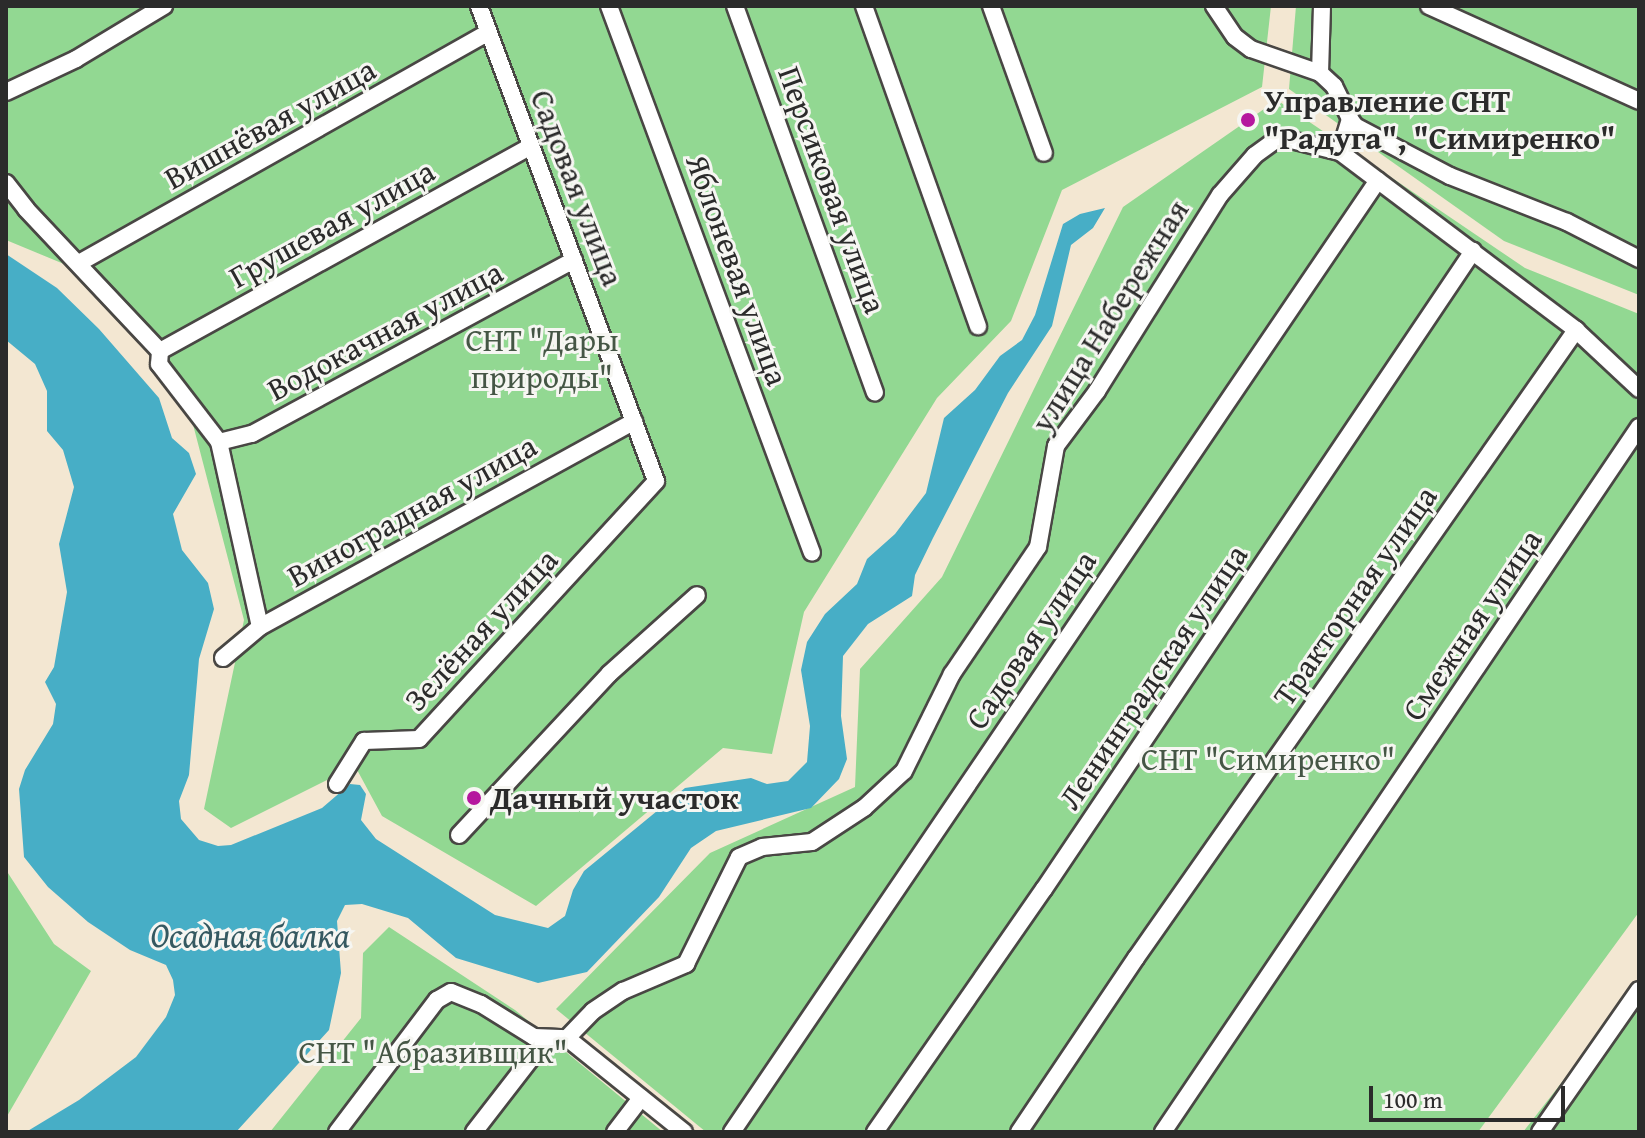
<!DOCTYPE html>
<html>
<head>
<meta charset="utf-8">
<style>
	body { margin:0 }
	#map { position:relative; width:1645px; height:1138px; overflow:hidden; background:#f3e7d2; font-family:"Gentium Book Plus",serif }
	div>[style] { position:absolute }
	.green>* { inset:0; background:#92d892 }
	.water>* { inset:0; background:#47aec6 }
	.roads { filter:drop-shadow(2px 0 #494744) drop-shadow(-2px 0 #494744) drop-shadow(0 2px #494744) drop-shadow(0 -2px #494744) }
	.minor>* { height:16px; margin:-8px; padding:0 8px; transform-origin:8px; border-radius:8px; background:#fff }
	.dots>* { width:22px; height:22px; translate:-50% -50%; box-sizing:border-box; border:4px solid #f6f6f2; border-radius:50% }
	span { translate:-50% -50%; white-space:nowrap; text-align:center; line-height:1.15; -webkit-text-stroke:6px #f6f6f2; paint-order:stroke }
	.poi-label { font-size:32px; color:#2b2b2b; font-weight:700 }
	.left { translate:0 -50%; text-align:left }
	.street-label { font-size:32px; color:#2b2b2b }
	.park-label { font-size:32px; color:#455645 }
	.water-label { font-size:34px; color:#355961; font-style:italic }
	.frame { position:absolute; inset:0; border:8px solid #2b2b2b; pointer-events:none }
	.scale { position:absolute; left:1369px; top:1086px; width:196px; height:36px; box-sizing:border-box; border:4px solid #2b2b2b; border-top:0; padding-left:10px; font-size:24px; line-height:28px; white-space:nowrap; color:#2b2b2b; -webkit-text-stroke:6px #f6f6f2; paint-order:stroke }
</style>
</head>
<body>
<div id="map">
	<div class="green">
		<i style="clip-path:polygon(6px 6px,1271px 6px,1262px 87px,1062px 190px,1011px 321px,937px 398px,804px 612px,772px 754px,723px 748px,536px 906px,382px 816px,355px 766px,231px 828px,204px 809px,244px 620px,190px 413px,156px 353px,76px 269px,6px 240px)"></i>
		<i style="clip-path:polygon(1296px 6px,1639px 6px,1639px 295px,1504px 241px,1289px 89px)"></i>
		<i style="clip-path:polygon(1277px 100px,1525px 268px,1639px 314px,1639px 912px,1478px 1132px,706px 1132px,556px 1009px,710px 853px,855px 787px,860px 669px,942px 577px,1123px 207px)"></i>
		<i style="clip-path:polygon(6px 870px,54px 944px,91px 971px,6px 1118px)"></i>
		<i style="clip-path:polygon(389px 927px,515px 1010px,663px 1132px,270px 1132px,361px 1018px,363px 953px)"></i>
		<i style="clip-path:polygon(1639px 981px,1639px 1132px,1523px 1132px,1623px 1004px)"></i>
	</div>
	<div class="water">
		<i style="clip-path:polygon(1105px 208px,1093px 228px,1071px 245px,1052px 326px,1008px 393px,933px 538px,915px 575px,912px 596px,868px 624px,843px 656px,841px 716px,847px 759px,839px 779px,811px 808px,716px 831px,691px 848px,659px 897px,587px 972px,538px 983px,456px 958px,408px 918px,362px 904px,345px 905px,337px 921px,341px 973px,329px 1030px,236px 1132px,26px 1132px,79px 1100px,136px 1057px,166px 1017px,175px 995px,173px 980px,166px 965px,130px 950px,88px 922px,48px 887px,24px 857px,19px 789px,25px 770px,53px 724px,56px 704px,45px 682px,54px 667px,67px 592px,59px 544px,74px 487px,63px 450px,47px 431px,47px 391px,35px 364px,6px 340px,6px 254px,57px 288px,99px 329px,159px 398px,172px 438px,189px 453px,196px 474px,173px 514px,182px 550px,208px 583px,214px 609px,199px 659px,189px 775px,179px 801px,181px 819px,199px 840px,218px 846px,231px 845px,322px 808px,350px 784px,360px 785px,366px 794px,361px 820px,376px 839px,495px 915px,548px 928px,565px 916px,573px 890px,584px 871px,685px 788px,751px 778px,767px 784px,788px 781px,807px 762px,810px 726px,801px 670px,807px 642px,825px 614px,857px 584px,867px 559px,895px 534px,926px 493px,944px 418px,975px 390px,1000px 356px,1022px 340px,1035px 315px,1063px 224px,1080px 214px)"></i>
	</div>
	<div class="roads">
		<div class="minor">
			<i style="left:609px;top:6px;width:583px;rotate:69.64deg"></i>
			<i style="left:735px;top:6px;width:411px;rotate:70.1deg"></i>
			<i style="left:864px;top:6px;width:340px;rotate:70.4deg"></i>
			<i style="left:991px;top:6px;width:156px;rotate:70.2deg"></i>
			<i style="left:1214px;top:6px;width:37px;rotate:56deg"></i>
			<i style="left:1235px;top:37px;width:20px;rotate:37deg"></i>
			<i style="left:1251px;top:49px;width:73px;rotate:19.2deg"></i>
			<i style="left:1322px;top:6px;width:67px;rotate:91.7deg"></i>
			<i style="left:1320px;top:73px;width:19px;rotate:43deg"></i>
			<i style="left:1334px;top:86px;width:37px;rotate:64deg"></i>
			<i style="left:1350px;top:119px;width:34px;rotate:107deg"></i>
			<i style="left:1429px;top:6px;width:230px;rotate:24.3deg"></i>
			<i style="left:6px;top:92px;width:77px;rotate:-25.2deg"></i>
			<i style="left:76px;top:59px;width:103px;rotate:-31.1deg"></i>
			<i style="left:1350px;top:119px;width:9px;rotate:54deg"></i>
			<i style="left:1355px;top:126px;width:107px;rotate:27.8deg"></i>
			<i style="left:1450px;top:176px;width:126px;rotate:21.5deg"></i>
			<i style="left:1567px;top:222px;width:81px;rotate:27.2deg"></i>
			<i style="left:6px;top:183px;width:33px;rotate:52deg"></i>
			<i style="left:26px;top:209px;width:195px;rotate:46.7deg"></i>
			<i style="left:160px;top:351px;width:13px;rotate:94deg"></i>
			<i style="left:159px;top:364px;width:98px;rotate:52.4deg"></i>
			<i style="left:219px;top:442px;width:189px;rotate:77.5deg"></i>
			<i style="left:79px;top:263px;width:469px;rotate:-29.4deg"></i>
			<i style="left:160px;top:351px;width:424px;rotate:-28.9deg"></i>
			<i style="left:219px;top:442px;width:34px;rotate:-14deg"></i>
			<i style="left:252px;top:434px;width:366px;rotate:-28.4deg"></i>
			<i style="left:223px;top:658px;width:48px;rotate:-40deg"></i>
			<i style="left:260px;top:627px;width:427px;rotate:-28.8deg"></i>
			<i style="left:337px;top:784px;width:51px;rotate:-57.9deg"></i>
			<i style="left:364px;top:741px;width:55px;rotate:-2.1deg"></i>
			<i style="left:419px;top:739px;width:350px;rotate:-47.4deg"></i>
			<i style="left:656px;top:481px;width:507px;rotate:-110.44deg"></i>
			<i style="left:459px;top:835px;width:220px;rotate:-47deg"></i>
			<i style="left:609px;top:674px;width:118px;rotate:-41.9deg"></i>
			<i style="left:567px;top:1038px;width:150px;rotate:38.8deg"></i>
			<i style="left:337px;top:1132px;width:166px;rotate:-52.9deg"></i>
			<i style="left:437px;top:1000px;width:16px;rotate:-30deg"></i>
			<i style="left:451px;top:992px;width:32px;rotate:22deg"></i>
			<i style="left:481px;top:1004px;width:62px;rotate:31.9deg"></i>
			<i style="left:534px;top:1037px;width:33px;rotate:2deg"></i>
			<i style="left:567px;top:1038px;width:37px;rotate:-46deg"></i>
			<i style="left:593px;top:1011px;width:36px;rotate:-34deg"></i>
			<i style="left:623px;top:991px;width:69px;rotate:-23.2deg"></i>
			<i style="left:686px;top:964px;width:119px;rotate:-63.6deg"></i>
			<i style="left:739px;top:857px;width:25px;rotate:-23deg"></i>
			<i style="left:762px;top:847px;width:50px;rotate:-5.7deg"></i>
			<i style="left:812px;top:842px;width:62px;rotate:-33.2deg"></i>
			<i style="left:864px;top:808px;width:54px;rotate:-42.8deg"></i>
			<i style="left:904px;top:771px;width:108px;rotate:-63.7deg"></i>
			<i style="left:952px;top:674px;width:153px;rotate:-55.9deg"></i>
			<i style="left:1038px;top:547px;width:103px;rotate:-79.9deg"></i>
			<i style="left:1056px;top:446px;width:69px;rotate:-53.3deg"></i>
			<i style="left:1097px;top:391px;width:231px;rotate:-57.9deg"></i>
			<i style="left:1220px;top:195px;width:53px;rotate:-48.8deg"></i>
			<i style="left:1255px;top:155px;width:26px;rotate:-36deg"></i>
			<i style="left:1276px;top:140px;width:11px;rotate:-5deg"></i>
			<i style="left:1287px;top:139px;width:55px;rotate:13.8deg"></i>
			<i style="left:1340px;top:152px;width:296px;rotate:37deg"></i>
			<i style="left:1576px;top:330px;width:86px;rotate:43.1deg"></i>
			<i style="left:474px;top:1132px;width:119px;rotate:-52.2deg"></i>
			<i style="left:615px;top:1132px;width:43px;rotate:-52.6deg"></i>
			<i style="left:732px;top:1132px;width:1150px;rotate:-55.84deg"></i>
			<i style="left:875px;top:1132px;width:296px;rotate:-55.2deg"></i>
			<i style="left:1044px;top:889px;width:769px;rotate:-56.08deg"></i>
			<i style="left:1019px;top:1132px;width:210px;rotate:-56.1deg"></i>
			<i style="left:1136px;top:958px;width:767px;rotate:-54.98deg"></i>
			<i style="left:1163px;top:1132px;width:851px;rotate:-55.97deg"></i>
			<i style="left:1540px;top:1132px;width:173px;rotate:-55.1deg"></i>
		</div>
	</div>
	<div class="dots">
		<i style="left:1248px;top:120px;background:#b5179e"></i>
		<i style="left:474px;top:798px;background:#b5179e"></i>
	</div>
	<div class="poi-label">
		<span class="left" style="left:1264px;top:120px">Управление СНТ<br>"Радуга", "Симиренко"</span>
		<span class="left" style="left:490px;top:798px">Дачный участок</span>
	</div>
	<div class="street-label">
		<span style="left:270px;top:124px;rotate:-29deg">Вишнёвая улица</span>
		<span style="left:577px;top:188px;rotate:69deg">Садовая улица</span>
		<span style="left:832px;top:190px;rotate:70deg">Персиковая улица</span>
		<span style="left:332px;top:224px;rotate:-29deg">Грушевая улица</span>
		<span style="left:737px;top:270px;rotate:70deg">Яблоневая улица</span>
		<span style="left:1110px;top:316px;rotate:-58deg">улица Набережная</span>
		<span style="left:385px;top:331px;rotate:-28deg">Водокачная улица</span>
		<span style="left:412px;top:511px;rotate:-29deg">Виноградная улица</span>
		<span style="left:1355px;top:596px;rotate:-55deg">Тракторная улица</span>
		<span style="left:1472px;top:625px;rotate:-56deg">Смежная улица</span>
		<span style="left:481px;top:630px;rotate:-47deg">Зелёная улица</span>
		<span style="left:1031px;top:640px;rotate:-56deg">Садовая улица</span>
		<span style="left:1153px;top:677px;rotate:-56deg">Ленинградская улица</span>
	</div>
	<div class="park-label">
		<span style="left:542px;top:359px">СНТ "Дары<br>природы"</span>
		<span style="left:1268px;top:759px">СНТ "Симиренко"</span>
		<span style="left:433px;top:1052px">СНТ "Абразивщик"</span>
	</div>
	<div class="water-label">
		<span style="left:250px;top:935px">Осадная балка</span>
	</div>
	<div class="frame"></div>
	<div class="scale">100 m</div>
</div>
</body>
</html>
